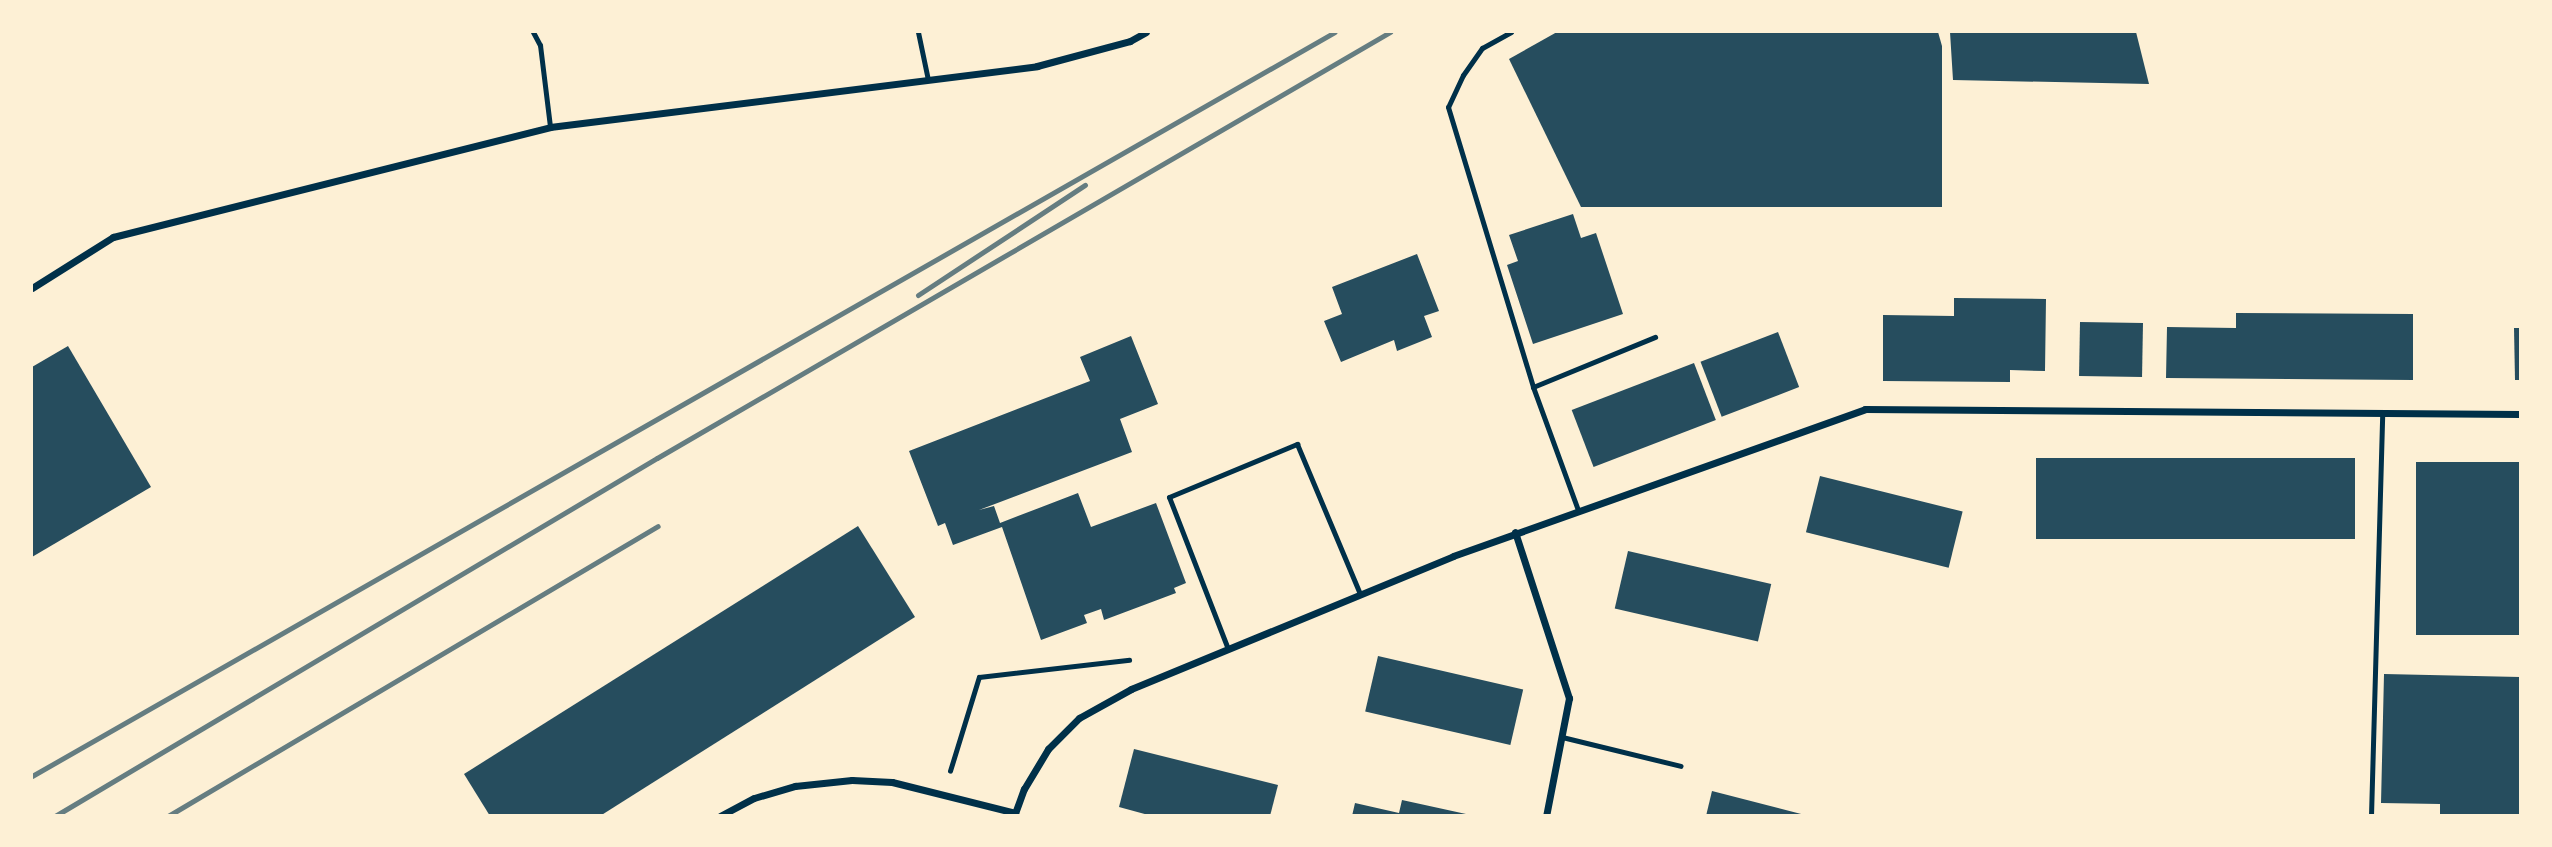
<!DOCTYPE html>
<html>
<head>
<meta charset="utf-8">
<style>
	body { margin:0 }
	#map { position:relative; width:2552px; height:847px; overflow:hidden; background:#fdf0d5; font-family:"Public Sans",sans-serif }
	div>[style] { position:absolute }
	.building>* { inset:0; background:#264d5e; transform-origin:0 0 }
	.path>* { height:4.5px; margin:-2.25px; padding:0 2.25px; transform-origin:2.25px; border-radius:2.25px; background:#003049 }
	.service>* { height:5px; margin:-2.5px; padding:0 2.5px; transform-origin:2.5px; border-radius:2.5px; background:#003049 }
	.minor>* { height:7px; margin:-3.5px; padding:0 3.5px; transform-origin:3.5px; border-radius:3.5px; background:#003049 }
	.rail>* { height:5px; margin:-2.5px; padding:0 2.5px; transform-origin:2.5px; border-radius:2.5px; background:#657d81 }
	span { translate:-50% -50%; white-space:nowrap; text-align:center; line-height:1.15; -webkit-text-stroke:7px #fdf0d5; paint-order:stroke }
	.frame { position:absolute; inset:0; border:33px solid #fdf0d5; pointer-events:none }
</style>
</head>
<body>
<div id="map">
	<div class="building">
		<i style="clip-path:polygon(1557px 32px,1938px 32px,1942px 46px,1942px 207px,1581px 207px,1509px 59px)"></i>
		<i style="clip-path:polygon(1950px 32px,2136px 32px,2149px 84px,1953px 80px)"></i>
		<i style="clip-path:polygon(1573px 214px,1581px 238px,1596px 233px,1623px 314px,1533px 344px,1507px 265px,1518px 261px,1509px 235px)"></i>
		<i style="clip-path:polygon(1417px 254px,1439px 311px,1424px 316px,1432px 337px,1397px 351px,1394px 340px,1341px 362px,1324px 321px,1342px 314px,1332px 287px)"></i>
		<i style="clip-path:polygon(1954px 298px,2046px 299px,2045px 371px,2010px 370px,2010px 382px,1883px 381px,1883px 315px,1954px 316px)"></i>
		<i style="clip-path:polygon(2236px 313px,2413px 314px,2413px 380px,2166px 378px,2167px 327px,2236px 328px)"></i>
		<i style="left:2080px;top:322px;width:63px;height:54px;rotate:1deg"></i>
		<i style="clip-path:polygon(2514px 328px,2520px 328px,2520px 380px,2515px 380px)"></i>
		<i style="left:1778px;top:332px;width:59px;height:83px;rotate:69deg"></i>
		<i style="clip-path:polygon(1131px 336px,1158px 404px,1120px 419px,1132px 452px,979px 510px,994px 506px,1000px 523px,1078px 493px,1091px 527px,1156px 503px,1186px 583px,1174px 588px,1176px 593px,1104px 620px,1101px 609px,1084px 615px,1087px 623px,1041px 640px,1002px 527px,953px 545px,945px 523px,938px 526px,909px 451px,1090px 381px,1080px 357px)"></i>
		<i style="clip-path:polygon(68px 346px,151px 487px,32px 557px,32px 367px)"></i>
		<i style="left:1694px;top:363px;width:61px;height:131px;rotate:69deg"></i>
		<i style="left:2036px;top:458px;width:319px;height:81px"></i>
		<i style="left:2416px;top:462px;width:104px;height:173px"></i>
		<i style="left:1820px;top:476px;width:147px;height:58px;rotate:14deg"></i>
		<i style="clip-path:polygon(858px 526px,915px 617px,600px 816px,490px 816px,464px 774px)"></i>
		<i style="left:1628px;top:551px;width:147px;height:59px;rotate:13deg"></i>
		<i style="left:1378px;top:656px;width:149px;height:57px;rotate:13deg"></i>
		<i style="clip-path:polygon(2384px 674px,2520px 677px,2520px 816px,2440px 816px,2440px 804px,2381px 803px)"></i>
		<i style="clip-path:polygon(1134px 749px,1278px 785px,1270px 816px,1152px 816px,1119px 807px)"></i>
		<i style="clip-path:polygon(1712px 791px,1805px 815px,1805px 816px,1706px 816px)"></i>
		<i style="clip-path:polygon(1402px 800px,1466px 814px,1466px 816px,1352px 816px,1355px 803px,1399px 813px)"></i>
	</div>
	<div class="path">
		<i style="left:950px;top:771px;width:98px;rotate:-72.9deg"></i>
		<i style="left:979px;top:677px;width:151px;rotate:-6.5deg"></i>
	</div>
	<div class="service">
		<i style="left:533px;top:32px;width:15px;rotate:62deg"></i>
		<i style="left:540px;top:45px;width:83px;rotate:83deg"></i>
		<i style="left:918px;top:32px;width:49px;rotate:78.2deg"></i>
		<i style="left:1511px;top:32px;width:33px;rotate:151deg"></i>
		<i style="left:1482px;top:48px;width:33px;rotate:125deg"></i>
		<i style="left:1463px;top:75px;width:35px;rotate:115deg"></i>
		<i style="left:1448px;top:107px;width:293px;rotate:73.1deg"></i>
		<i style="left:1578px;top:510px;width:131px;rotate:-110.1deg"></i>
		<i style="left:1533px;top:387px;width:132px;rotate:-22.3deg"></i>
		<i style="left:1228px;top:649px;width:163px;rotate:-111.2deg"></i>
		<i style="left:1169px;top:497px;width:139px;rotate:-22.5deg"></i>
		<i style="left:1297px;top:444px;width:163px;rotate:67.2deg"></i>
		<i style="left:1562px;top:737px;width:122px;rotate:13.7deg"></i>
		<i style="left:2371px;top:816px;width:403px;rotate:-88.4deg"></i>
	</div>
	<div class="minor">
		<i style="left:32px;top:288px;width:96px;rotate:-32.2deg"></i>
		<i style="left:113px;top:237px;width:451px;rotate:-14.1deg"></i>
		<i style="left:550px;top:127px;width:491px;rotate:-7.1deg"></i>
		<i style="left:1037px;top:66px;width:96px;rotate:-15deg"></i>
		<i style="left:1130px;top:41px;width:18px;rotate:-29deg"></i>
		<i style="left:1515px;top:532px;width:175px;rotate:72deg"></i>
		<i style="left:1569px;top:698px;width:120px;rotate:101deg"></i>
		<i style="left:720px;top:816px;width:38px;rotate:-28deg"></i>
		<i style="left:754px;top:798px;width:43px;rotate:-16.3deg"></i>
		<i style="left:795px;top:786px;width:57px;rotate:-6deg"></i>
		<i style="left:852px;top:780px;width:40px;rotate:2.9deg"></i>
		<i style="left:892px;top:782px;width:127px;rotate:14.1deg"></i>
		<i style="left:1014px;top:816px;width:29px;rotate:-70deg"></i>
		<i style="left:1024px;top:789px;width:47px;rotate:-59deg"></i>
		<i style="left:1048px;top:749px;width:44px;rotate:-45deg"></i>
		<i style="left:1079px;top:718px;width:60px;rotate:-29.1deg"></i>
		<i style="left:1131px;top:689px;width:348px;rotate:-22.4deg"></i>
		<i style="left:1453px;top:556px;width:437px;rotate:-19.6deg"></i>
		<i style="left:1865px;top:409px;width:655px;rotate:0.44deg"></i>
	</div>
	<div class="rail">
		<i style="left:918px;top:295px;width:200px;rotate:-33.4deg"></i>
		<i style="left:32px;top:776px;width:1500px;rotate:-29.73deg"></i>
		<i style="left:55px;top:816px;width:700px;rotate:-30.74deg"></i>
		<i style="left:657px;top:458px;width:848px;rotate:-30.16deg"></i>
		<i style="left:168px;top:816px;width:569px;rotate:-30.62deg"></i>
	</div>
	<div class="frame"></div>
</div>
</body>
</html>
